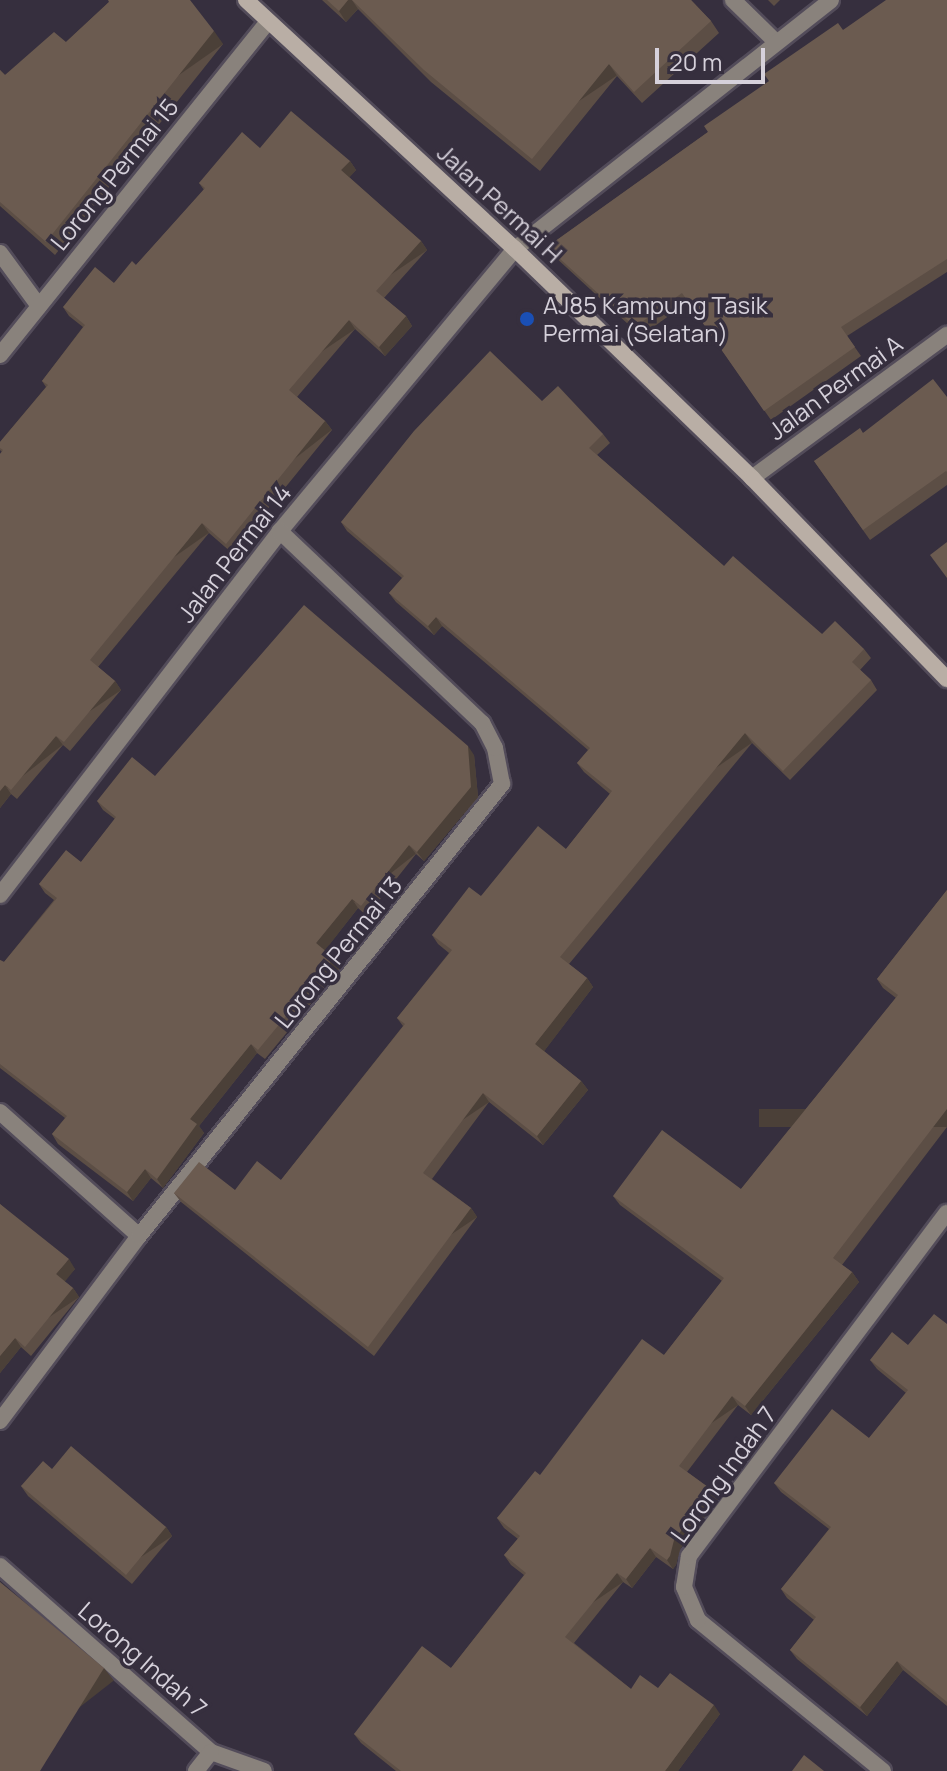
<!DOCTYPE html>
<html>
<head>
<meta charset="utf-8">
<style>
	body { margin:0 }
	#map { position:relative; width:947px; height:1771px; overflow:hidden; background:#362f3e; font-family:Manrope,sans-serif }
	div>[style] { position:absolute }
	.roads { filter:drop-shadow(2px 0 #534c5a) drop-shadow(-2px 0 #534c5a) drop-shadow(0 2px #534c5a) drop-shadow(0 -2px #534c5a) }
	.street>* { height:16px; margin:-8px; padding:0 8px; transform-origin:8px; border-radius:8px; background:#89827c }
	.secondary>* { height:16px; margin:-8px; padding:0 8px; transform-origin:8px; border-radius:8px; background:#b9aea5 }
	.wall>* { inset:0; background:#5c4e45 }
	.shaded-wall>* { inset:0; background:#4b4038; transform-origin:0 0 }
	.building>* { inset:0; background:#6b5b50 }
	.dots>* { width:22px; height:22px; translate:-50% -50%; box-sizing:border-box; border:4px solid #362f3e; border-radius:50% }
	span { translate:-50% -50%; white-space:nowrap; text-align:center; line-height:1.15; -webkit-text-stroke:7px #362f3e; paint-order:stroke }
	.street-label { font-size:24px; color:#d6d1db }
	.poi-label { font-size:24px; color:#d6d1db }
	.left { translate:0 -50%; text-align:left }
	.scale { position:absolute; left:655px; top:48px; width:110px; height:36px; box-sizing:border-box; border:4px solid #d6d1db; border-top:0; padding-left:10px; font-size:24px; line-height:28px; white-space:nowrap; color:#d6d1db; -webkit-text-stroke:6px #362f3e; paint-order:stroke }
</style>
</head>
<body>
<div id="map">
	<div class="roads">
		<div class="street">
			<i style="left:733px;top:0;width:57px;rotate:44.3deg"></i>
			<i style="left:0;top:253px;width:66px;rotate:53.7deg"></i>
			<i style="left:0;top:355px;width:425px;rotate:-51.2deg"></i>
			<i style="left:752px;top:478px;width:242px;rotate:-36.3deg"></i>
			<i style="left:0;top:895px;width:459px;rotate:-52.4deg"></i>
			<i style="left:280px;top:531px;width:367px;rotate:-50.2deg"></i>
			<i style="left:515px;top:249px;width:402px;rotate:-38.2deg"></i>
			<i style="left:0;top:1112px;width:186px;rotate:41.7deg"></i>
			<i style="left:0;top:1421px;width:231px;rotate:-53.1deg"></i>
			<i style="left:139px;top:1236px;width:580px;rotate:-51.23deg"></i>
			<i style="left:502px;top:784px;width:37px;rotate:-101deg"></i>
			<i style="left:495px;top:748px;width:28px;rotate:-117deg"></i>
			<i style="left:482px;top:723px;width:279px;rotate:-136.5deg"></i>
			<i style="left:0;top:1566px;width:281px;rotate:41.4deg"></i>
			<i style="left:211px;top:1752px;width:56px;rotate:19.7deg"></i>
			<i style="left:196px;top:1771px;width:24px;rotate:-52deg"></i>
			<i style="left:883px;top:1771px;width:239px;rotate:-140.8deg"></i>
			<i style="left:698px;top:1620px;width:36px;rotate:-113deg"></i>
			<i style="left:684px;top:1587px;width:31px;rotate:-81deg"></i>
			<i style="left:689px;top:1556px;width:429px;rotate:-53.1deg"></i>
		</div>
		<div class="secondary">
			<i style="left:246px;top:0;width:367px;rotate:42.8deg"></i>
			<i style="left:515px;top:249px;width:330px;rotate:44deg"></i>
			<i style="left:752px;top:478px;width:280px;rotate:45.9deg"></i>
		</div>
	</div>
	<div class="wall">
		<i style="clip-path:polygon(322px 0,691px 0,711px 21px,719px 33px,642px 103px,617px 76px,540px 171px,431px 82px,358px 9px,346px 22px)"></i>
		<i style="clip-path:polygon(768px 0,780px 0,774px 6px)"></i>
		<i style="clip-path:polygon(947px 0,947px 272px,847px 336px,861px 356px,771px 420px,688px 302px,641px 336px,554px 256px,547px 247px,708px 132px,843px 30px)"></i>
		<i style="clip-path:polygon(109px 2px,223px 44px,55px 255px,0 206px,0 70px,5px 75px,66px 42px)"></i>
		<i style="clip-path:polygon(260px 148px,350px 161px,356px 170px,349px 177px,421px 241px,427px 250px,384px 298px,406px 316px,412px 326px,385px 356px,355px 329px,297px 397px,325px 421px,332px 430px,232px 553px,209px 533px,98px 667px,115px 681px,121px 690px,70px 751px,63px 745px,17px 799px,11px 794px,0 808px,0 454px,2px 452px,0 450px,0 442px,46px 387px,42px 381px,83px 327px,69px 316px,63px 307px,114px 283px,136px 265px,204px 190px,199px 183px)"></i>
		<i style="clip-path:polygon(947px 397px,947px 485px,870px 540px,814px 461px,863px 433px)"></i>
		<i style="clip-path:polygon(542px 401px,603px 434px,610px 443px,597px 455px,724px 566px,822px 634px,864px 649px,871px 658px,860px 670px,871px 680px,877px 690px,790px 780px,752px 743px,569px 964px,587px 978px,593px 987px,544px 1051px,581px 1081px,588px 1090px,543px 1145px,489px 1102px,432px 1179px,471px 1208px,477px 1217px,374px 1356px,181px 1202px,174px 1193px,235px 1190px,281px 1180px,403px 1026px,397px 1018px,449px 953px,438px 944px,432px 935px,481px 896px,566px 849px,610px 794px,584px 772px,577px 763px,588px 750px,442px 626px,434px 635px,396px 602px,389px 593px,402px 578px,347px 531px,341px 522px)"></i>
		<i style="clip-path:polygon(474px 755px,478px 797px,424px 861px,416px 854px,367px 916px,358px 908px,325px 950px,341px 967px,265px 1059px,257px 1053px,199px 1126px,204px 1133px,163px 1188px,151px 1178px,133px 1201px,58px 1144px,52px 1134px,65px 1118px,0 1068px,0 960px,4px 962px,54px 900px,45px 893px,39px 884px,81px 862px,115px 819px,103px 810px,97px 801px,155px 776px)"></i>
		<i style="clip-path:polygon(947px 890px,947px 1127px,842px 1265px,852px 1272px,859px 1282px,751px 1415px,738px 1405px,687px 1472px,712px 1490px,718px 1499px,680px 1549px,676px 1565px,673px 1569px,656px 1557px,632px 1588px,623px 1582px,574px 1643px,631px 1689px,658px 1688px,720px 1714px,678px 1771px,396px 1771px,361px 1743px,354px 1734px,451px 1668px,524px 1575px,511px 1565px,504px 1555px,518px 1539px,504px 1528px,497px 1518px,664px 1355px,722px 1281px,620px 1205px,613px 1196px,741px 1189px,896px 998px,883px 988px,877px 979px)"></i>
		<i style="clip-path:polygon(0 1204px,75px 1269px,64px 1281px,73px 1288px,79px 1297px,31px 1356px,21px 1347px,0 1373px)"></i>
		<i style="clip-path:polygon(947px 1324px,947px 1706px,903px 1670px,867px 1716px,797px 1659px,790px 1650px,814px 1620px,787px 1598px,781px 1589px,829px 1529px,781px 1492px,774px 1483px,869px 1438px,906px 1393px,877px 1369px,870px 1360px,908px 1345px)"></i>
		<i style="clip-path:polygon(52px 1469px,166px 1527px,172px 1536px,132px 1584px,28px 1496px,21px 1486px)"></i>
	</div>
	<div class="shaded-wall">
		<i style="clip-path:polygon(348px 0,352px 0,358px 9px,346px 22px,339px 11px)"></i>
		<i style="left:214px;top:31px;width:16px;height:270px;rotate:55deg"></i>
		<i style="left:609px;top:64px;width:14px;height:122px;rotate:56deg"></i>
		<i style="clip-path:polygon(350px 161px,356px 170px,348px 179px,341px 170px)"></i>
		<i style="left:421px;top:241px;width:11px;height:67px;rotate:56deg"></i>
		<i style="clip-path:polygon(406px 316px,412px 326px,385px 356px,379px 347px)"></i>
		<i style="left:349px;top:320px;width:11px;height:92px;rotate:56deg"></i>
		<i style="left:325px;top:421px;width:11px;height:158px;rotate:52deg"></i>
		<i style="left:202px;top:523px;width:12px;height:177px;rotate:55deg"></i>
		<i style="clip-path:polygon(436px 617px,442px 626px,434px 635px,428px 626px)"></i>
		<i style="left:115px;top:681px;width:11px;height:80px;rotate:56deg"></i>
		<i style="left:745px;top:733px;width:12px;height:291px;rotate:55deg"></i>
		<i style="left:56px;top:736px;width:11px;height:70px;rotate:52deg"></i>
		<i style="clip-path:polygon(468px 746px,474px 755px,478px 797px,424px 861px,417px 852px)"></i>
		<i style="clip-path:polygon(5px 785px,11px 794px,0 808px,0 791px)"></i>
		<i style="left:409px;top:845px;width:11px;height:78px;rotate:52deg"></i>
		<i style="clip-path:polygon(352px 899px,358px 908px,323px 953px,316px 943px)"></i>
		<i style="left:334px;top:958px;width:11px;height:119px;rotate:52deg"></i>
		<i style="clip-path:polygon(587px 978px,593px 987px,542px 1054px,535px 1044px)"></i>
		<i style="clip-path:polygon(251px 1044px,257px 1053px,199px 1126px,204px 1133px,163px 1188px,157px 1179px,190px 1119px)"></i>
		<i style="clip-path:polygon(581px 1081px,588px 1090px,543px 1145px,537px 1136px)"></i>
		<i style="left:483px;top:1093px;width:11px;height:100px;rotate:56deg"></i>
		<i style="left:947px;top:1109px;width:18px;height:188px;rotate:90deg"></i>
		<i style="clip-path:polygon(145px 1169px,151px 1178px,133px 1201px,127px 1192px)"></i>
		<i style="left:471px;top:1208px;width:11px;height:173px;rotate:56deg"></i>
		<i style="clip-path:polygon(69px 1259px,75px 1269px,63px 1284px,56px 1274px)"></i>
		<i style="clip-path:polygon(852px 1272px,859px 1282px,751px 1415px,745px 1406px)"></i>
		<i style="left:73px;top:1288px;width:11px;height:76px;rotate:56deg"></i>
		<i style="clip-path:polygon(15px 1338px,21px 1347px,0 1373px,0 1356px)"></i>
		<i style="left:732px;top:1396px;width:11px;height:88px;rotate:56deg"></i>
		<i style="clip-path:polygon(712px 1490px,718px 1499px,680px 1549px,676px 1565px,673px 1569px,667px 1560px,674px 1540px)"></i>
		<i style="left:166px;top:1527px;width:11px;height:62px;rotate:56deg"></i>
		<i style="clip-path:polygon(650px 1548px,656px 1557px,632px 1588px,626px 1579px)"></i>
		<i style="left:617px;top:1573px;width:11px;height:82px;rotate:56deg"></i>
		<i style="clip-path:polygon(897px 1661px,903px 1670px,867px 1716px,860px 1707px)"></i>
		<i style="left:104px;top:1668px;width:16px;height:121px;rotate:52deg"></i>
		<i style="clip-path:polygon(714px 1705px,720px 1714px,678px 1771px,665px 1771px)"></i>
	</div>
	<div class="building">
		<i style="clip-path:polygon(108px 0,190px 0,214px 31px,46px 242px,0 202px,0 70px,5px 75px,54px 32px,66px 42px,109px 2px)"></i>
		<i style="clip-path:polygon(327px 0,348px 0,339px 11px)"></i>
		<i style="clip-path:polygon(352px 0,691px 0,711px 21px,634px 92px,609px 64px,532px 159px,424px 70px)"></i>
		<i style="clip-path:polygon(886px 0,947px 0,947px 259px,841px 327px,855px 347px,764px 411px,682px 293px,635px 327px,547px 247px,708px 132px,704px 126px,769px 81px,764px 74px,838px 23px,843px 30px)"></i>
		<i style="clip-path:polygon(291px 111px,350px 161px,341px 170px,421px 241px,376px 291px,406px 316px,379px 347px,349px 320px,289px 390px,325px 421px,226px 544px,202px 523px,90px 660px,115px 681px,64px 742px,56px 736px,11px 790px,5px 785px,0 791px,0 454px,3px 450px,0 448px,0 442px,48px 385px,42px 381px,85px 325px,63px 307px,95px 267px,114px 283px,132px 261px,136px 265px,205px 188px,199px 183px,242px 132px,260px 148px)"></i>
		<i style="clip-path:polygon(490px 351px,542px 401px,558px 386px,603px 434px,589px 448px,724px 566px,733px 556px,822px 634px,835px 621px,864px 649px,852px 662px,871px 680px,783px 771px,745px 733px,560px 957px,587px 978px,535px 1044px,581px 1081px,537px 1136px,483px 1093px,423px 1173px,471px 1208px,368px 1347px,174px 1193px,199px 1162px,235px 1190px,257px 1161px,281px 1180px,405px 1024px,397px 1018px,452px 950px,432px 935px,469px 887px,481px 896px,538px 826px,566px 849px,612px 791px,577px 763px,590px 748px,436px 617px,428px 626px,389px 593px,404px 576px,341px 522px,414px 431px)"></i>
		<i style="clip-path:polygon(933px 379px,947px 397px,947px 472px,946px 471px,863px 530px,814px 461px,860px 428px,863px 433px)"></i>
		<i style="clip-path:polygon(947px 542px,947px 578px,930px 555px)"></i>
		<i style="clip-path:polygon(304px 605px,468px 746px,471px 787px,417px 852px,409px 845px,361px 906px,352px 899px,316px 943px,334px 958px,258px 1050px,251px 1044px,190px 1119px,197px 1124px,157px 1179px,145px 1169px,127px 1192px,52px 1134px,67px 1116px,0 1064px,0 960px,4px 962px,57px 898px,39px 884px,66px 850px,81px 862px,116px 817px,97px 801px,132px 757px,155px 776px)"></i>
		<i style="clip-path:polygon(947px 890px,947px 1109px,833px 1258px,852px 1272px,745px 1406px,732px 1396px,679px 1466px,712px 1490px,674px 1540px,670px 1556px,667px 1560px,650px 1548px,626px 1579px,617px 1573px,565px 1637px,631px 1689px,640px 1675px,658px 1688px,670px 1673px,714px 1705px,665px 1771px,401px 1771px,354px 1734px,422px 1646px,451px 1668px,526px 1573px,504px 1555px,520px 1536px,497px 1518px,535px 1471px,540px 1475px,642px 1339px,664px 1355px,724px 1278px,613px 1196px,662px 1130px,741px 1189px,898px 995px,877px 979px)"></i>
		<i style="clip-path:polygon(0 1204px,69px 1259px,56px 1274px,73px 1288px,25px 1347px,15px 1338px,0 1356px)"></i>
		<i style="clip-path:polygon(934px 1314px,947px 1324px,947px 1702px,897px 1661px,860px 1707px,790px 1650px,816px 1617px,781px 1589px,831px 1527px,774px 1483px,832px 1409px,869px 1438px,908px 1390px,870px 1360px,892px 1332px,908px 1345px)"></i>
		<i style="clip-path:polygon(71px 1446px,166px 1527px,126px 1575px,21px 1486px,43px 1461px,52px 1469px)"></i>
		<i style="clip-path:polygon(0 1582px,104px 1668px,40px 1771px,0 1771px)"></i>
		<i style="clip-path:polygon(804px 1755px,824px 1771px,792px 1771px)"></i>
	</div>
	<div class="dots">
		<i style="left:527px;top:319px;background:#1a4fb4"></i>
	</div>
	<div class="street-label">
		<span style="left:114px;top:174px;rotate:-51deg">Lorong Permai 15</span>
		<span style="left:500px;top:203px;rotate:43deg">Jalan Permai H</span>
		<span style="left:835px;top:387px;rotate:-36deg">Jalan Permai A</span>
		<span style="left:234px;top:553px;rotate:-52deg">Jalan Permai 14</span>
		<span style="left:338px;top:952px;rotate:-51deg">Lorong Permai 13</span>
		<span style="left:723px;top:1474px;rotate:-54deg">Lorong Indah 7</span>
		<span style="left:143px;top:1659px;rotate:41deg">Lorong Indah 7</span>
	</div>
	<div class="poi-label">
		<span class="left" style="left:543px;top:319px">AJ85 Kampung Tasik<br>Permai (Selatan)</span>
	</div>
	<div class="scale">20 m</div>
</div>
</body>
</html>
